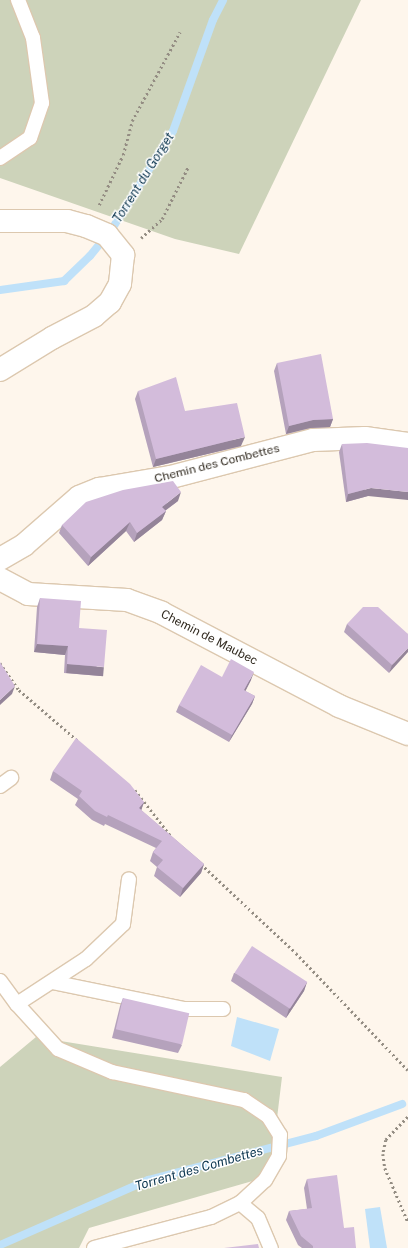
<!DOCTYPE html>
<html>
<head>
<meta charset="utf-8">
<style>
	body { margin:0 }
	#map { position:relative; width:408px; height:1248px; overflow:hidden; background:#fef6ec; font-family:"Public Sans",sans-serif }
	div>[style] { position:absolute }
	.green>* { inset:0; background:#cdd3ba }
	.water>* { inset:0; background:#bfe1f9 }
	.stream>* { height:8px; margin:-4px; padding:0 4px; transform-origin:4px; border-radius:4px; background:#bfe1f9 }
	.path>* { height:2.5px; margin-top:-1.25px; transform-origin:0; background:repeating-linear-gradient(90deg,#948d83 0 2px,transparent 0 5px) }
	.roads { filter:drop-shadow(1px 0 #dcc8af) drop-shadow(-1px 0 #dcc8af) drop-shadow(0 1px #dcc8af) drop-shadow(0 -1px #dcc8af) }
	.service>* { height:14px; margin:-7px; padding:0 7px; transform-origin:7px; border-radius:7px; background:#fff }
	.minor>* { height:22px; margin:-11px; padding:0 11px; transform-origin:11px; border-radius:11px; background:#fff }
	.tertiary>* { height:22px; margin:-11px; padding:0 11px; transform-origin:11px; border-radius:11px; background:#fff }
	.wall>* { inset:0; background:#b5a2bc }
	.shaded-wall>* { inset:0; background:#948499; transform-origin:0 0 }
	.building>* { inset:0; background:#d3bcdb; transform-origin:0 0 }
	span { translate:-50% -50%; white-space:nowrap; text-align:center; line-height:1.15; -webkit-text-stroke:3px #fff; paint-order:stroke }
	.street-label { font-size:12px; color:#332c22 }
	.water-label { font-size:13px; color:#0d3750; font-style:italic }
</style>
</head>
<body>
<div id="map">
	<div class="green">
		<i style="clip-path:polygon(0 0,361px 0,239px 254px,175px 239px,0 178px)"></i>
		<i style="clip-path:polygon(36px 1037px,282px 1077px,270px 1176px,89px 1228px,79px 1248px,0 1248px,0 1067px)"></i>
	</div>
	<div class="water">
		<i style="clip-path:polygon(237px 1017px,279px 1029px,270px 1061px,231px 1046px)"></i>
		<i style="clip-path:polygon(380px 1207px,387px 1248px,370px 1248px,365px 1209px)"></i>
	</div>
	<div class="stream">
		<i style="left:0;top:290px;width:65px;rotate:-8deg"></i>
		<i style="left:64px;top:281px;width:36px;rotate:-44deg"></i>
		<i style="left:90px;top:256px;width:35px;rotate:-51deg"></i>
		<i style="left:112px;top:229px;width:115px;rotate:-58.1deg"></i>
		<i style="left:173px;top:131px;width:118px;rotate:-70.2deg"></i>
		<i style="left:213px;top:20px;width:22px;rotate:-63deg"></i>
		<i style="left:0;top:1245px;width:162px;rotate:-23.7deg"></i>
		<i style="left:148px;top:1180px;width:174px;rotate:-14.7deg"></i>
		<i style="left:316px;top:1136px;width:92px;rotate:-20.4deg"></i>
	</div>
	<div class="path">
		<i style="left:99px;top:205px;width:55px;rotate:-64.4deg"></i>
		<i style="left:123px;top:155px;width:35px;rotate:-75deg"></i>
		<i style="left:132px;top:121px;width:101px;rotate:-61.7deg"></i>
		<i style="left:141px;top:238px;width:28px;rotate:-42deg"></i>
		<i style="left:162px;top:219px;width:60px;rotate:-63.4deg"></i>
		<i style="left:0;top:663px;width:33px;rotate:55deg"></i>
		<i style="left:19px;top:690px;width:78px;rotate:40.8deg"></i>
		<i style="left:135px;top:790px;width:58px;rotate:52deg"></i>
		<i style="left:201px;top:864px;width:130px;rotate:43.1deg"></i>
		<i style="left:296px;top:953px;width:162px;rotate:46.3deg"></i>
		<i style="left:408px;top:1117px;width:32px;rotate:134deg"></i>
		<i style="left:386px;top:1140px;width:14px;rotate:102deg"></i>
		<i style="left:383px;top:1154px;width:14px;rotate:82deg"></i>
		<i style="left:385px;top:1168px;width:59px;rotate:66.9deg"></i>
	</div>
	<div class="roads">
		<div class="service">
			<i style="left:0;top:158px;width:36px;rotate:-34deg"></i>
			<i style="left:30px;top:138px;width:37px;rotate:-71deg"></i>
			<i style="left:42px;top:103px;width:66px;rotate:-97.9deg"></i>
			<i style="left:33px;top:38px;width:41px;rotate:-111.5deg"></i>
			<i style="left:0;top:786px;width:14px;rotate:-36deg"></i>
			<i style="left:0;top:981px;width:29px;rotate:54deg"></i>
			<i style="left:17px;top:1004px;width:61px;rotate:47.7deg"></i>
			<i style="left:58px;top:1049px;width:59px;rotate:23.1deg"></i>
			<i style="left:112px;top:1072px;width:135px;rotate:12deg"></i>
			<i style="left:244px;top:1100px;width:29px;rotate:34deg"></i>
			<i style="left:268px;top:1116px;width:22px;rotate:58deg"></i>
			<i style="left:280px;top:1135px;width:21px;rotate:93deg"></i>
			<i style="left:279px;top:1156px;width:28px;rotate:120deg"></i>
			<i style="left:265px;top:1180px;width:34px;rotate:137deg"></i>
			<i style="left:240px;top:1203px;width:32px;rotate:154deg"></i>
			<i style="left:211px;top:1217px;width:121px;rotate:165.2deg"></i>
			<i style="left:52px;top:982px;width:134px;rotate:11.6deg"></i>
			<i style="left:183px;top:1009px;width:40px"></i>
			<i style="left:17px;top:1004px;width:82px;rotate:-33.1deg"></i>
			<i style="left:86px;top:959px;width:51px;rotate:-43.4deg"></i>
			<i style="left:123px;top:924px;width:45px;rotate:-82.4deg"></i>
			<i style="left:240px;top:1203px;width:23px;rotate:40deg"></i>
			<i style="left:258px;top:1218px;width:33px;rotate:67deg"></i>
		</div>
		<div class="minor">
			<i style="left:0;top:559px;width:28px;rotate:-30deg"></i>
			<i style="left:24px;top:545px;width:73px;rotate:-41.1deg"></i>
			<i style="left:79px;top:497px;width:22px;rotate:-22deg"></i>
			<i style="left:99px;top:489px;width:73px;rotate:-9.5deg"></i>
			<i style="left:171px;top:477px;width:147px;rotate:-14.6deg"></i>
			<i style="left:313px;top:440px;width:52px;rotate:-2.2deg"></i>
			<i style="left:365px;top:438px;width:43px;rotate:7.9deg"></i>
		</div>
		<div class="tertiary">
			<i style="left:0;top:221px;width:67px"></i>
			<i style="left:67px;top:221px;width:20px;rotate:15deg"></i>
			<i style="left:86px;top:226px;width:23px;rotate:23deg"></i>
			<i style="left:107px;top:235px;width:26px;rotate:51deg"></i>
			<i style="left:123px;top:255px;width:29px;rotate:96deg"></i>
			<i style="left:120px;top:284px;width:21px;rotate:119deg"></i>
			<i style="left:110px;top:302px;width:21px;rotate:139deg"></i>
			<i style="left:94px;top:316px;width:47px;rotate:152.4deg"></i>
			<i style="left:52px;top:338px;width:61px;rotate:148.4deg"></i>
			<i style="left:0;top:579px;width:32px;rotate:28deg"></i>
			<i style="left:28px;top:594px;width:99px;rotate:3.5deg"></i>
			<i style="left:127px;top:600px;width:37px;rotate:20deg"></i>
			<i style="left:162px;top:613px;width:200px;rotate:27.7deg"></i>
			<i style="left:339px;top:706px;width:74px;rotate:22.1deg"></i>
		</div>
	</div>
	<div class="wall">
		<i style="clip-path:polygon(277px 363px,333px 419px,330px 427px,310px 428px,286px 434px,274px 371px)"></i>
		<i style="clip-path:polygon(138px 391px,185px 411px,241px 446px,153px 467px,135px 399px)"></i>
		<i style="clip-path:polygon(342px 444px,368px 496px,346px 502px,339px 452px)"></i>
		<i style="clip-path:polygon(178px 501px,165px 511px,166px 511px,162px 520px,134px 542px,126px 531px,88px 566px,59px 533px,62px 525px)"></i>
		<i style="clip-path:polygon(40px 598px,79px 628px,101px 676px,64px 673px,65px 655px,34px 652px,37px 607px)"></i>
		<i style="clip-path:polygon(347px 624px,408px 634px,389px 673px,344px 632px)"></i>
		<i style="clip-path:polygon(222px 677px,251px 680px,245px 691px,255px 696px,252px 704px,229px 742px,176px 712px,179px 705px)"></i>
		<i style="clip-path:polygon(53px 771px,144px 802px,141px 810px,204px 864px,201px 873px,180px 897px,154px 876px,157px 867px,150px 861px,153px 852px,156px 848px,105px 824px,104px 826px,92px 820px,75px 805px,78px 799px,50px 780px)"></i>
		<i style="clip-path:polygon(234px 973px,307px 982px,304px 991px,286px 1018px,231px 981px)"></i>
		<i style="clip-path:polygon(123px 998px,182px 1045px,178px 1053px,112px 1038px,120px 1006px)"></i>
		<i style="clip-path:polygon(307px 1179px,344px 1228px,356px 1248px,302px 1248px,298px 1245px,286px 1220px,289px 1211px,307px 1209px,304px 1188px)"></i>
	</div>
	<div class="shaded-wall">
		<i style="clip-path:polygon(333px 419px,330px 427px,310px 428px,286px 434px,289px 426px,313px 420px)"></i>
		<i style="clip-path:polygon(245px 437px,241px 446px,153px 467px,156px 459px)"></i>
		<i style="clip-path:polygon(371px 488px,408px 492px,408px 500px,368px 496px,346px 502px,348px 494px)"></i>
		<i style="clip-path:polygon(181px 492px,178px 501px,159px 515px,162px 507px)"></i>
		<i style="clip-path:polygon(166px 511px,162px 520px,134px 542px,137px 533px)"></i>
		<i style="clip-path:polygon(130px 522px,126px 531px,88px 566px,91px 557px)"></i>
		<i style="clip-path:polygon(37px 644px,68px 646px,65px 655px,34px 652px)"></i>
		<i style="clip-path:polygon(408px 648px,408px 652px,389px 673px,392px 665px)"></i>
		<i style="left:67px;top:664px;width:37px;height:9px;rotate:5deg"></i>
		<i style="clip-path:polygon(254px 672px,251px 680px,242px 698px,244px 690px)"></i>
		<i style="clip-path:polygon(15px 686px,12px 694px,0 705px,0 700px)"></i>
		<i style="clip-path:polygon(255px 696px,252px 704px,229px 742px,232px 735px)"></i>
		<i style="clip-path:polygon(144px 802px,141px 811px,139px 808px)"></i>
		<i style="clip-path:polygon(204px 864px,201px 873px,180px 897px,183px 888px)"></i>
		<i style="clip-path:polygon(307px 982px,304px 991px,286px 1018px,289px 1009px)"></i>
	</div>
	<div class="building">
		<i style="clip-path:polygon(321px 354px,333px 419px,313px 420px,289px 426px,277px 363px)"></i>
		<i style="clip-path:polygon(176px 377px,185px 411px,237px 403px,245px 437px,156px 459px,138px 391px)"></i>
		<i style="clip-path:polygon(367px 443px,408px 448px,408px 492px,371px 488px,348px 494px,342px 444px)"></i>
		<i style="clip-path:polygon(173px 481px,181px 492px,162px 507px,166px 511px,137px 533px,130px 522px,91px 557px,62px 525px,86px 502px,123px 490px)"></i>
		<i style="clip-path:polygon(40px 598px,81px 601px,79px 628px,107px 630px,104px 667px,67px 664px,68px 646px,37px 644px)"></i>
		<i style="clip-path:polygon(363px 607px,378px 607px,408px 634px,408px 648px,392px 665px,347px 624px)"></i>
		<i style="clip-path:polygon(231px 659px,254px 672px,244px 690px,255px 696px,232px 735px,179px 705px,201px 665px,222px 677px)"></i>
		<i style="clip-path:polygon(0 662px,15px 686px,0 700px)"></i>
		<i style="clip-path:polygon(76px 738px,130px 784px,144px 802px,139px 808px,204px 864px,183px 888px,157px 867px,163px 860px,153px 852px,162px 841px,108px 815px,107px 817px,95px 811px,79px 796px,82px 791px,53px 771px)"></i>
		<i style="left:252px;top:946px;width:66px;height:32px;rotate:33deg"></i>
		<i style="left:123px;top:998px;width:68px;height:32px;rotate:13deg"></i>
		<i style="clip-path:polygon(337px 1175px,344px 1228px,354px 1227px,356px 1248px,313px 1248px,313px 1246px,301px 1236px,289px 1211px,312px 1208px,307px 1179px)"></i>
		<i style="clip-path:polygon(258px 1244px,259px 1248px,224px 1248px)"></i>
	</div>
	<div class="street-label">
		<span style="left:217px;top:464px;rotate:-14deg">Chemin des Combettes</span>
		<span style="left:209px;top:638px;rotate:27deg">Chemin de Maubec</span>
	</div>
	<div class="water-label">
		<span style="left:144px;top:178px;rotate:-58deg">Torrent du Gorget</span>
		<span style="left:199px;top:1169px;rotate:-16deg">Torrent des Combettes</span>
	</div>
</div>
</body>
</html>
